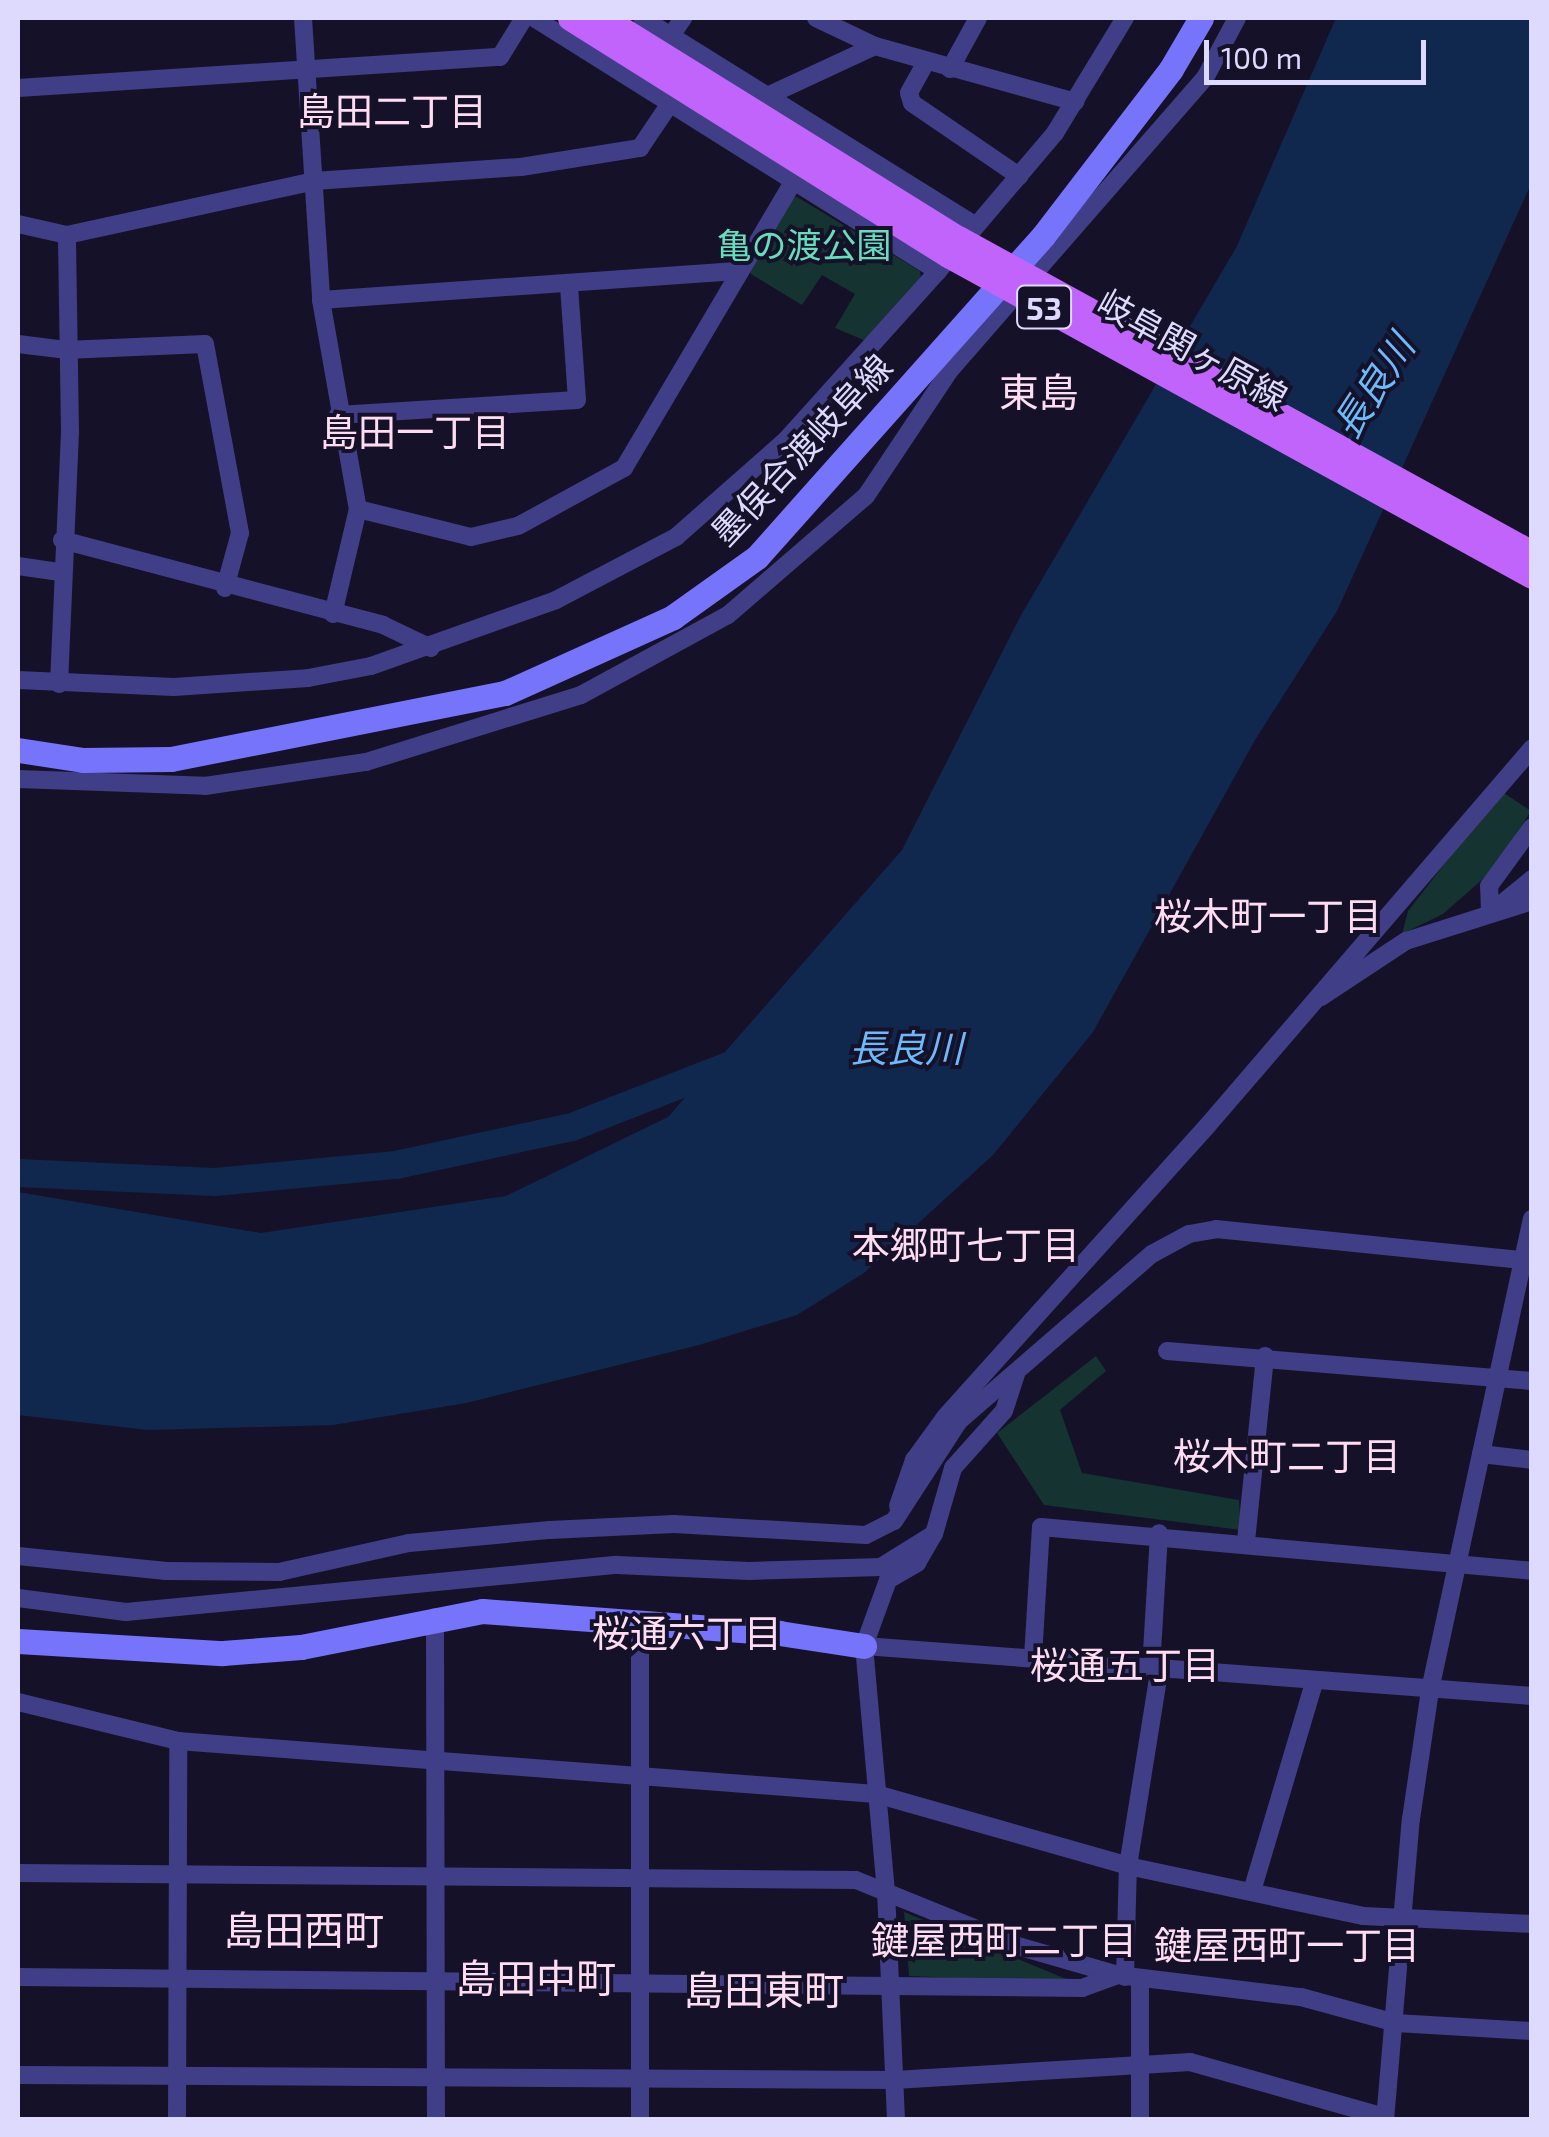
<!DOCTYPE html>
<html>
<head>
<meta charset="utf-8">
<style>
	body { margin:0 }
	#map { position:relative; width:1549px; height:2137px; overflow:hidden; background:#151129; font-family:"Exo 2","Noto Sans JP",sans-serif }
	div>[style] { position:absolute }
	.green>* { inset:0; background:#143331 }
	.water>* { inset:0; background:#10284e }
	.river>* { height:28px; margin:-14px; padding:0 14px; transform-origin:14px; border-radius:14px; background:#10284e }
	.street>* { height:18px; margin:-9px; padding:0 9px; transform-origin:9px; border-radius:9px; background:#403e86 }
	.secondary>* { height:25px; margin:-12.5px; padding:0 12.5px; transform-origin:12.5px; border-radius:12.5px; background:#7674fb }
	.primary-bridge>* { height:25px; margin:-12.5px; padding:0 12.5px; transform-origin:12.5px; border-radius:12.5px; background:#c164fb }
	span { translate:-50% -50%; white-space:nowrap; text-align:center; line-height:1.15; -webkit-text-stroke:8px #151129; paint-order:stroke }
	.shield-label span { padding:2px 8px; background:#151129; border:2px solid; border-radius:8px; -webkit-text-stroke-width:0 }
	.shield-label { font-size:32px; color:#dedafe; font-weight:700 }
	.park-label { font-size:35px; color:#67ddbe }
	.street-label { font-size:35px; color:#dedafe }
	.neighbourhood-label { font-size:38px; color:#fedcf2 }
	.water-label { font-size:38px; color:#6bbafb; font-style:italic }
	.quarter-label { font-size:40px; color:#fedcf2 }
	.frame { position:absolute; inset:0; border:20px solid #dedafe; pointer-events:none }
	.scale { position:absolute; left:1204px; top:40px; width:222px; height:45px; box-sizing:border-box; border:5px solid #dedafe; border-top:0; padding-left:12px; font-size:30px; line-height:35px; white-space:nowrap; color:#dedafe; -webkit-text-stroke:8px #151129; paint-order:stroke }
</style>
</head>
<body>
<div id="map">
	<div class="green">
		<i style="clip-path:polygon(797px 197px,920px 271px,921px 279px,866px 341px,835px 328px,855px 294px,822px 275px,802px 305px,751px 274px,749px 266px,789px 198px)"></i>
		<i style="clip-path:polygon(1501px 791px,1531px 811px,1492px 871px,1443px 914px,1402px 934px,1408px 911px)"></i>
		<i style="clip-path:polygon(1096px 1356px,1106px 1371px,1060px 1410px,1082px 1473px,1239px 1500px,1241px 1530px,1044px 1505px,997px 1433px)"></i>
		<i style="clip-path:polygon(904px 1912px,1076px 1983px,909px 1976px)"></i>
	</div>
	<div class="water">
		<i style="clip-path:polygon(1336px 18px,1531px 18px,1531px 184px,1337px 611px,1255px 740px,1093px 1032px,993px 1155px,864px 1273px,797px 1315px,699px 1345px,466px 1403px,333px 1425px,148px 1430px,18px 1415px,18px 1192px,261px 1233px,506px 1196px,668px 1117px,902px 850px,1020px 617px,1237px 246px)"></i>
	</div>
	<div class="river">
		<i style="left:18px;top:1173px;width:197px;rotate:2.6deg"></i>
		<i style="left:215px;top:1182px;width:182px;rotate:-5.4deg"></i>
		<i style="left:396px;top:1165px;width:180px;rotate:-12.2deg"></i>
		<i style="left:572px;top:1127px;width:168px;rotate:-21.4deg"></i>
	</div>
	<div class="street">
		<i style="left:303px;top:18px;width:283px;rotate:86.3deg"></i>
		<i style="left:321px;top:300px;width:212px;rotate:80deg"></i>
		<i style="left:358px;top:509px;width:108px;rotate:103.4deg"></i>
		<i style="left:534px;top:18px;width:477px;rotate:32.1deg"></i>
		<i style="left:642px;top:18px;width:393px;rotate:31.9deg"></i>
		<i style="left:816px;top:18px;width:65px;rotate:25.4deg"></i>
		<i style="left:875px;top:46px;width:208px;rotate:15.6deg"></i>
		<i style="left:671px;top:36px;width:22px;rotate:-56deg"></i>
		<i style="left:926px;top:62px;width:35px;rotate:119deg"></i>
		<i style="left:909px;top:93px;width:10px;rotate:73deg"></i>
		<i style="left:912px;top:103px;width:130px;rotate:34.3deg"></i>
		<i style="left:950px;top:69px;width:58px;rotate:-61.2deg"></i>
		<i style="left:18px;top:88px;width:483px;rotate:-3.7deg"></i>
		<i style="left:500px;top:57px;width:46px;rotate:-58.4deg"></i>
		<i style="left:765px;top:97px;width:121px;rotate:-24.9deg"></i>
		<i style="left:18px;top:224px;width:50px;rotate:12.7deg"></i>
		<i style="left:67px;top:235px;width:253px;rotate:-12.3deg"></i>
		<i style="left:314px;top:181px;width:207px;rotate:-3.9deg"></i>
		<i style="left:521px;top:167px;width:121px;rotate:-9.1deg"></i>
		<i style="left:640px;top:148px;width:52px;rotate:-56deg"></i>
		<i style="left:321px;top:300px;width:417px;rotate:-4deg"></i>
		<i style="left:18px;top:344px;width:48px;rotate:7.1deg"></i>
		<i style="left:66px;top:350px;width:139px;rotate:-2.5deg"></i>
		<i style="left:205px;top:344px;width:192px;rotate:79.5deg"></i>
		<i style="left:240px;top:533px;width:57px;rotate:105.3deg"></i>
		<i style="left:338px;top:415px;width:239px;rotate:-3.6deg"></i>
		<i style="left:577px;top:400px;width:115px;rotate:-94deg"></i>
		<i style="left:358px;top:509px;width:116px;rotate:13.9deg"></i>
		<i style="left:471px;top:537px;width:48px;rotate:-13.2deg"></i>
		<i style="left:518px;top:526px;width:121px;rotate:-28.7deg"></i>
		<i style="left:624px;top:468px;width:330px;rotate:-59.4deg"></i>
		<i style="left:62px;top:540px;width:332px;rotate:14.8deg"></i>
		<i style="left:383px;top:625px;width:53px;rotate:25.6deg"></i>
		<i style="left:18px;top:566px;width:41px;rotate:8.3deg"></i>
		<i style="left:18px;top:680px;width:156px;rotate:2.6deg"></i>
		<i style="left:174px;top:687px;width:134px;rotate:-3.8deg"></i>
		<i style="left:308px;top:678px;width:64px;rotate:-10.8deg"></i>
		<i style="left:371px;top:666px;width:196px;rotate:-19.6deg"></i>
		<i style="left:556px;top:600px;width:136px;rotate:-27.7deg"></i>
		<i style="left:676px;top:537px;width:147px;rotate:-41.4deg"></i>
		<i style="left:786px;top:440px;width:227px;rotate:-48deg"></i>
		<i style="left:938px;top:271px;width:181px;rotate:-49.7deg"></i>
		<i style="left:1055px;top:133px;width:135px;rotate:-58.7deg"></i>
		<i style="left:59px;top:684px;width:253px;rotate:-87.5deg"></i>
		<i style="left:70px;top:431px;width:196px;rotate:-90.9deg"></i>
		<i style="left:18px;top:779px;width:187px;rotate:2.1deg"></i>
		<i style="left:205px;top:786px;width:163px;rotate:-8.5deg"></i>
		<i style="left:366px;top:762px;width:225px;rotate:-17.3deg"></i>
		<i style="left:581px;top:695px;width:167px;rotate:-28.6deg"></i>
		<i style="left:728px;top:615px;width:182px;rotate:-40.8deg"></i>
		<i style="left:866px;top:496px;width:151px;rotate:-56.3deg"></i>
		<i style="left:950px;top:370px;width:388px;rotate:-48.9deg"></i>
		<i style="left:1205px;top:78px;width:68px;rotate:-61.9deg"></i>
		<i style="left:1499px;top:906px;width:43px;rotate:-39.3deg"></i>
		<i style="left:1490px;top:912px;width:26px;rotate:-92deg"></i>
		<i style="left:1489px;top:886px;width:73px;rotate:-53.9deg"></i>
		<i style="left:1321px;top:997px;width:102px;rotate:-33.4deg"></i>
		<i style="left:1406px;top:941px;width:132px;rotate:-17.6deg"></i>
		<i style="left:1167px;top:1351px;width:366px;rotate:4.7deg"></i>
		<i style="left:1481px;top:1454px;width:51px;rotate:6.7deg"></i>
		<i style="left:898px;top:1506px;width:49px;rotate:-70.8deg"></i>
		<i style="left:914px;top:1460px;width:54px;rotate:-54deg"></i>
		<i style="left:946px;top:1416px;width:392px;rotate:-48deg"></i>
		<i style="left:1208px;top:1125px;width:497px;rotate:-49.3deg"></i>
		<i style="left:1246px;top:1541px;width:186px;rotate:-84.1deg"></i>
		<i style="left:18px;top:1556px;width:149px;rotate:5.8deg"></i>
		<i style="left:166px;top:1571px;width:113px;rotate:0.5deg"></i>
		<i style="left:279px;top:1572px;width:133px;rotate:-12.6deg"></i>
		<i style="left:409px;top:1543px;width:142px;rotate:-5.3deg"></i>
		<i style="left:550px;top:1530px;width:124px;rotate:-2.8deg"></i>
		<i style="left:674px;top:1524px;width:192px;rotate:3.3deg"></i>
		<i style="left:866px;top:1535px;width:31px;rotate:-27deg"></i>
		<i style="left:894px;top:1521px;width:119px;rotate:-57deg"></i>
		<i style="left:959px;top:1421px;width:255px;rotate:-40.9deg"></i>
		<i style="left:1152px;top:1254px;width:42px;rotate:-28.4deg"></i>
		<i style="left:1189px;top:1234px;width:27px;rotate:-10deg"></i>
		<i style="left:1216px;top:1229px;width:318px;rotate:5.8deg"></i>
		<i style="left:18px;top:1598px;width:109px;rotate:7.4deg"></i>
		<i style="left:126px;top:1612px;width:493px;rotate:-5.5deg"></i>
		<i style="left:617px;top:1565px;width:132px;rotate:2.6deg"></i>
		<i style="left:749px;top:1571px;width:132px;rotate:-1.7deg"></i>
		<i style="left:881px;top:1567px;width:62px;rotate:-31.9deg"></i>
		<i style="left:435px;top:1617px;width:503px;rotate:89.89deg"></i>
		<i style="left:864px;top:1646px;width:670px;rotate:4.28deg"></i>
		<i style="left:1033px;top:1657px;width:130px;rotate:-86.5deg"></i>
		<i style="left:1041px;top:1527px;width:493px;rotate:5.1deg"></i>
		<i style="left:18px;top:1702px;width:165px;rotate:13.7deg"></i>
		<i style="left:178px;top:1741px;width:700px;rotate:4.34deg"></i>
		<i style="left:876px;top:1794px;width:262px;rotate:15.9deg"></i>
		<i style="left:1128px;top:1866px;width:240px;rotate:12deg"></i>
		<i style="left:1363px;top:1916px;width:169px;rotate:2.7deg"></i>
		<i style="left:18px;top:1873px;width:838px;rotate:0.48deg"></i>
		<i style="left:856px;top:1880px;width:178px;rotate:22.1deg"></i>
		<i style="left:1021px;top:1947px;width:101px;rotate:16.1deg"></i>
		<i style="left:1118px;top:1975px;width:184px;rotate:6.9deg"></i>
		<i style="left:1301px;top:1997px;width:98px;rotate:15.3deg"></i>
		<i style="left:1396px;top:2023px;width:136px;rotate:3.4deg"></i>
		<i style="left:1252px;top:1891px;width:220px;rotate:-73.4deg"></i>
		<i style="left:18px;top:1977px;width:1064px;rotate:0.59deg"></i>
		<i style="left:1082px;top:1988px;width:38px;rotate:-20deg"></i>
		<i style="left:1125px;top:1977px;width:111px;rotate:-88.5deg"></i>
		<i style="left:1128px;top:1866px;width:202px;rotate:-80.9deg"></i>
		<i style="left:1160px;top:1667px;width:17px;rotate:-118deg"></i>
		<i style="left:1152px;top:1652px;width:119px;rotate:-86.6deg"></i>
		<i style="left:1140px;top:1978px;width:142px;rotate:90deg"></i>
		<i style="left:18px;top:2075px;width:877px;rotate:0.33deg"></i>
		<i style="left:895px;top:2080px;width:296px;rotate:-3.5deg"></i>
		<i style="left:1190px;top:2062px;width:203px;rotate:15.8deg"></i>
		<i style="left:177px;top:2120px;width:379px;rotate:-89.8deg"></i>
		<i style="left:640px;top:2120px;width:496px;rotate:-90deg"></i>
		<i style="left:896px;top:2120px;width:228px;rotate:-92.5deg"></i>
		<i style="left:886px;top:1892px;width:247px;rotate:-95.1deg"></i>
		<i style="left:864px;top:1646px;width:70px;rotate:-70deg"></i>
		<i style="left:888px;top:1580px;width:34px;rotate:-30deg"></i>
		<i style="left:917px;top:1563px;width:34px;rotate:-60deg"></i>
		<i style="left:934px;top:1534px;width:69px;rotate:-73.9deg"></i>
		<i style="left:953px;top:1468px;width:76px;rotate:-48.2deg"></i>
		<i style="left:1004px;top:1411px;width:39px;rotate:-72deg"></i>
		<i style="left:1385px;top:2120px;width:302px;rotate:-85.1deg"></i>
		<i style="left:1411px;top:1819px;width:130px;rotate:-81.6deg"></i>
		<i style="left:1430px;top:1690px;width:482px;rotate:-77.8deg"></i>
	</div>
	<div class="secondary">
		<i style="left:18px;top:750px;width:66px;rotate:8.7deg"></i>
		<i style="left:83px;top:760px;width:88px;rotate:-0.7deg"></i>
		<i style="left:171px;top:759px;width:340px;rotate:-11.2deg"></i>
		<i style="left:505px;top:693px;width:184px;rotate:-24.3deg"></i>
		<i style="left:673px;top:617px;width:103px;rotate:-35.5deg"></i>
		<i style="left:757px;top:557px;width:430px;rotate:-48.3deg"></i>
		<i style="left:1043px;top:236px;width:210px;rotate:-52.5deg"></i>
		<i style="left:1171px;top:69px;width:59px;rotate:-59.5deg"></i>
		<i style="left:18px;top:1641px;width:205px;rotate:3.4deg"></i>
		<i style="left:223px;top:1653px;width:78px;rotate:-4.4deg"></i>
		<i style="left:301px;top:1647px;width:185px;rotate:-11.2deg"></i>
		<i style="left:482px;top:1611px;width:298px;rotate:4.2deg"></i>
		<i style="left:779px;top:1633px;width:86px;rotate:8.7deg"></i>
	</div>
	<div class="primary-bridge">
		<i style="left:570px;top:18px;width:446px;rotate:32.1deg"></i>
		<i style="left:948px;top:255px;width:666px;rotate:28.8deg"></i>
		<i style="left:604px;top:18px;width:417px;rotate:31.9deg"></i>
		<i style="left:958px;top:238px;width:655px;rotate:28.76deg"></i>
	</div>
	<div class="shield-label">
		<span style="left:1044px;top:307px">53</span>
	</div>
	<div class="park-label">
		<span style="left:804px;top:244px">亀の渡公園</span>
	</div>
	<div class="street-label">
		<span style="left:1193px;top:349px;rotate:29deg">岐阜関ヶ原線</span>
		<span style="left:801px;top:449px;rotate:-47deg">墨俣合渡岐阜線</span>
	</div>
	<div class="neighbourhood-label">
		<span style="left:392px;top:111px">島田二丁目</span>
		<span style="left:415px;top:432px">島田一丁目</span>
		<span style="left:1268px;top:916px">桜木町一丁目</span>
		<span style="left:966px;top:1245px">本郷町七丁目</span>
		<span style="left:1287px;top:1456px">桜木町二丁目</span>
		<span style="left:687px;top:1633px">桜通六丁目</span>
		<span style="left:1125px;top:1665px">桜通五丁目</span>
		<span style="left:1004px;top:1940px">鍵屋西町二丁目</span>
		<span style="left:1287px;top:1945px">鍵屋西町一丁目</span>
	</div>
	<div class="water-label">
		<span style="left:1373px;top:386px;rotate:-57deg">長良川</span>
		<span style="left:906px;top:1048px">長良川</span>
	</div>
	<div class="quarter-label">
		<span style="left:1039px;top:391px">東島</span>
		<span style="left:304px;top:1929px">島田西町</span>
		<span style="left:536px;top:1977px">島田中町</span>
		<span style="left:764px;top:1989px">島田東町</span>
	</div>
	<div class="frame"></div>
	<div class="scale">100 m</div>
</div>
</body>
</html>
